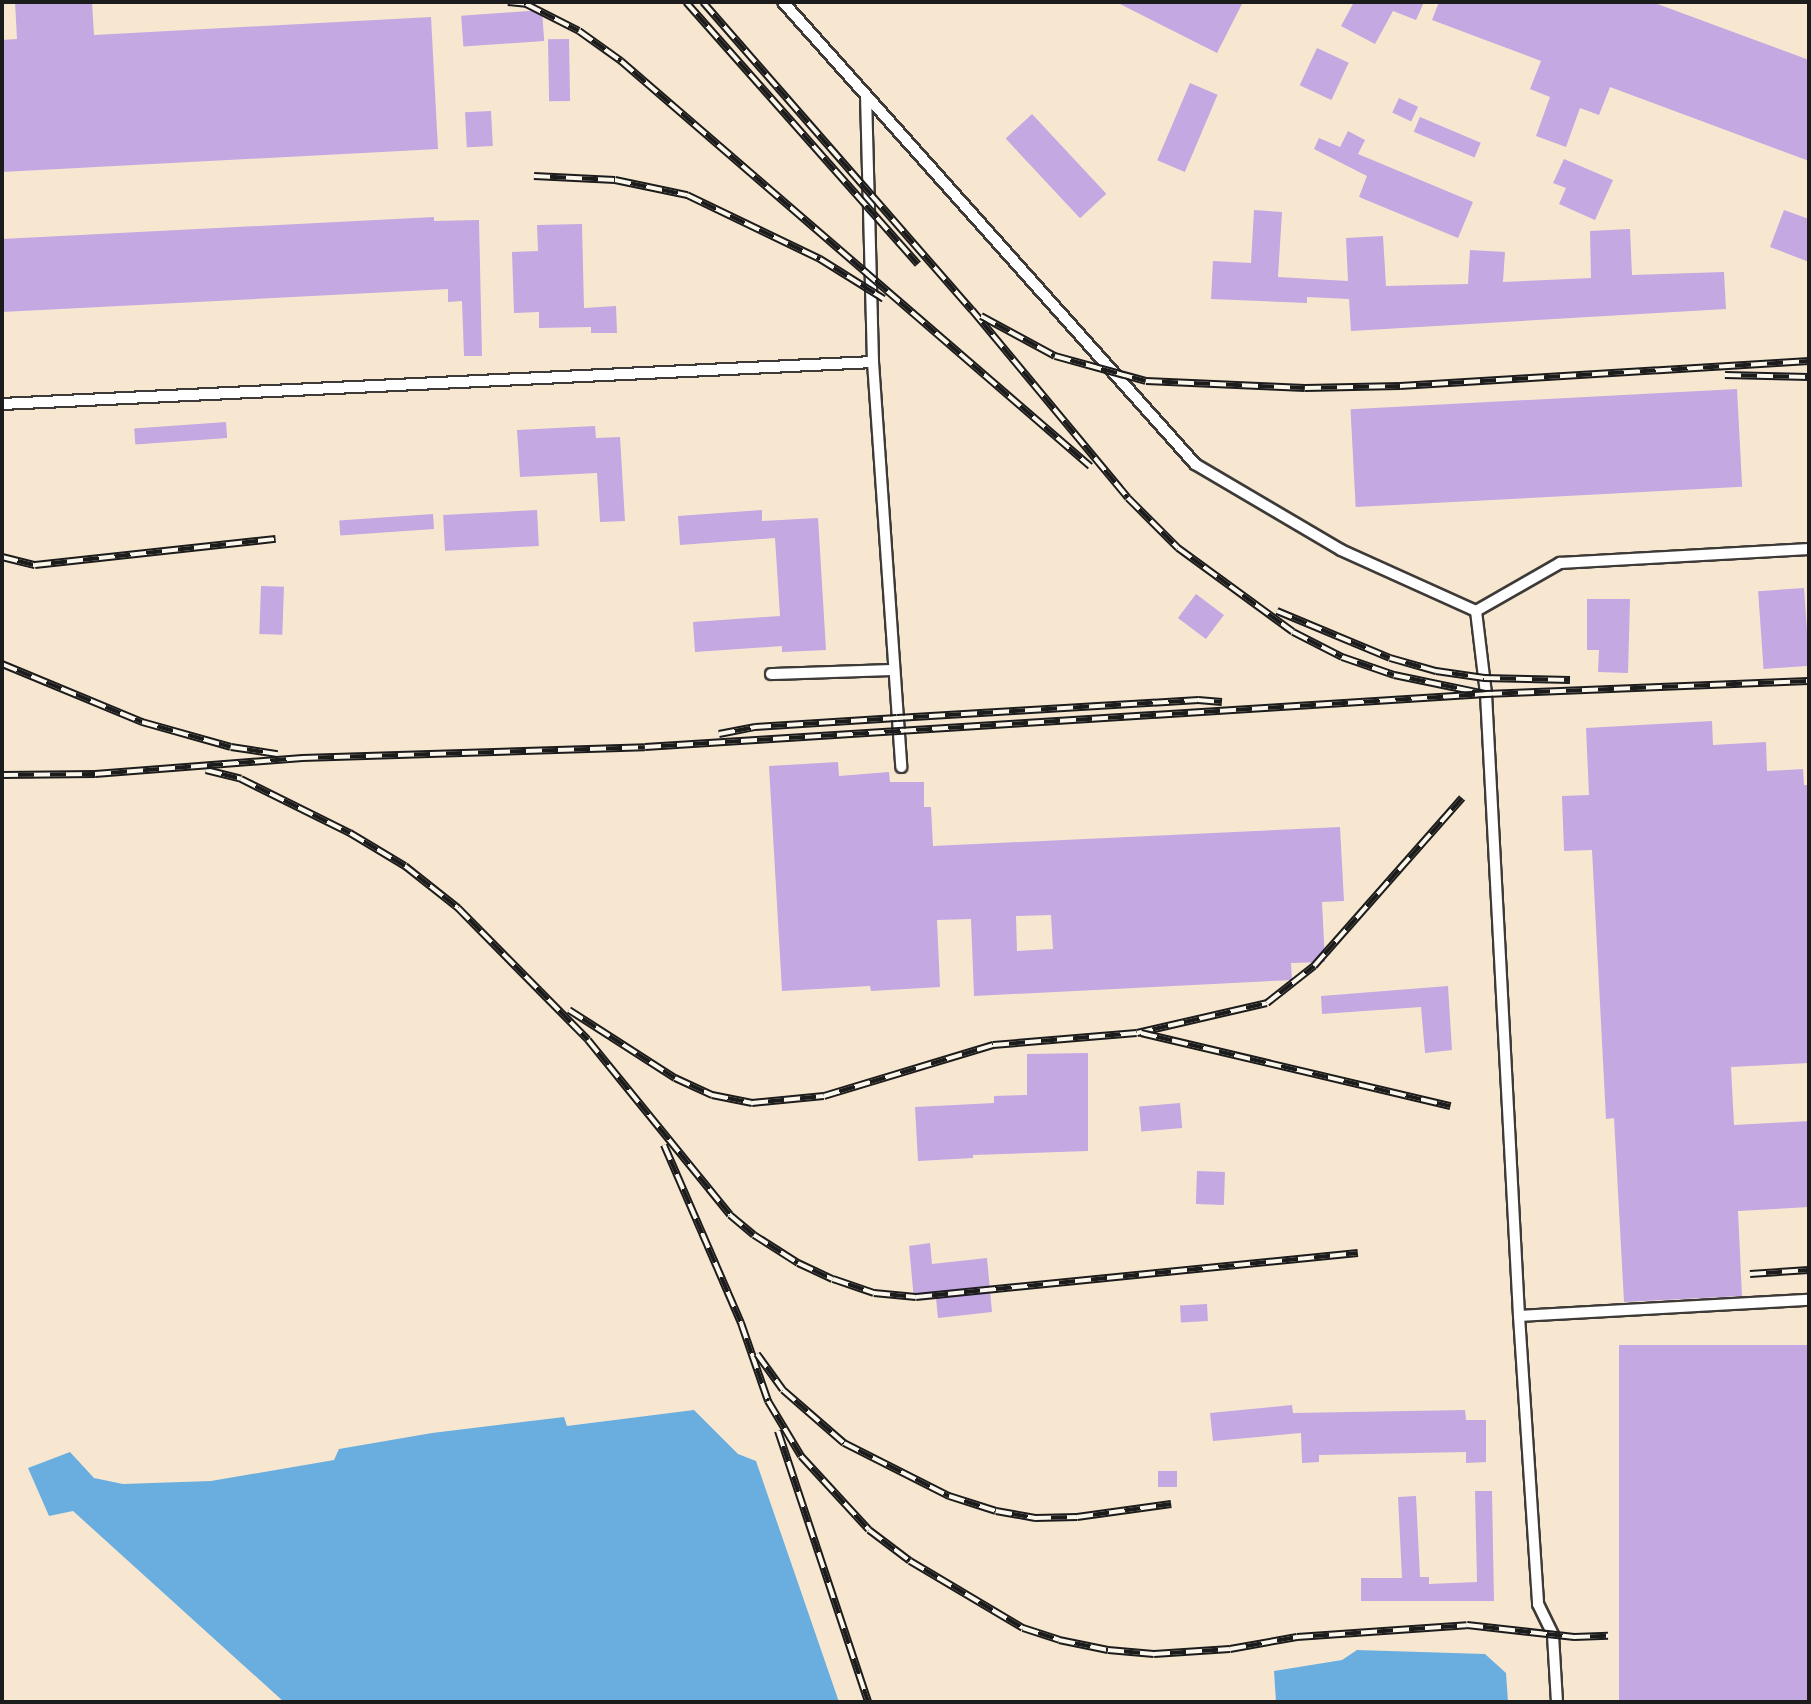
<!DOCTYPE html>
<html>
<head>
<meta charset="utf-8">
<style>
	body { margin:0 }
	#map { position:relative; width:1811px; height:1704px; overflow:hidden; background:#f7e7d1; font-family:"Balsamiq Sans",sans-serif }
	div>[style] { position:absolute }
	.water>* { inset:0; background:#6aaedf }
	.building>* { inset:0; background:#c3a8e2; transform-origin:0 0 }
	.roads { filter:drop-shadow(2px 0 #3d3a37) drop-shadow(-2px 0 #3d3a37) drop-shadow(0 2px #3d3a37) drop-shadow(0 -2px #3d3a37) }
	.lane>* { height:10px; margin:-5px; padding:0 5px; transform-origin:5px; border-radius:5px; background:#fff }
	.rail>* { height:8px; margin-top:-4px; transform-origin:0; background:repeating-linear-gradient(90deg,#fbf7ec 0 16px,#1c1c1c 0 32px); box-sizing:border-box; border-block:2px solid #1c1c1c }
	span { translate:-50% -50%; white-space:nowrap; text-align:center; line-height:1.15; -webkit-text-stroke:7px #fbf7ec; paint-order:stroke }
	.frame { position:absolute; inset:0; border:4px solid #1c1c1c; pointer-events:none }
</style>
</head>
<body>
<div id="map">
	<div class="water">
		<i style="clip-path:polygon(694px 1410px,738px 1454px,756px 1461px,839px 1702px,284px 1702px,73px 1511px,49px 1516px,28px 1468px,70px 1452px,94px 1478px,123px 1484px,211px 1481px,334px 1460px,339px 1449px,432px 1433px,564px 1417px,567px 1426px)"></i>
		<i style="clip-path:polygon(1357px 1650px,1485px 1654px,1506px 1673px,1508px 1702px,1276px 1702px,1274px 1671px,1342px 1660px)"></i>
	</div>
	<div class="building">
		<i style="clip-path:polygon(15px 2px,92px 2px,94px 35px,431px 17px,438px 149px,2px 172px,2px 40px,17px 39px)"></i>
		<i style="clip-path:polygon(1116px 2px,1243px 2px,1217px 53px)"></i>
		<i style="clip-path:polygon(1354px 2px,1424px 2px,1416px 20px,1393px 11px,1375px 44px,1341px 26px)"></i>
		<i style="clip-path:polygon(1439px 2px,1652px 2px,1809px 60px,1809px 161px,1610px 87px,1599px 115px,1580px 108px,1566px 147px,1536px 136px,1550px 97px,1530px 89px,1541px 61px,1432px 20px)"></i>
		<i style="left:542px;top:10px;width:31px;height:81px;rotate:86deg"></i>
		<i style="left:569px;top:39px;width:62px;height:21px;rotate:89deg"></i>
		<i style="left:1317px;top:48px;width:35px;height:41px;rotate:25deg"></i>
		<i style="left:1190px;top:83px;width:30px;height:84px;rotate:23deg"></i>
		<i style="left:1399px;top:98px;width:21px;height:16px;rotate:25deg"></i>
		<i style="left:491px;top:111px;width:35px;height:26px;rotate:87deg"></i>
		<i style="left:1032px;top:114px;width:109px;height:36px;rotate:47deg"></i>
		<i style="left:1420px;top:117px;width:66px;height:16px;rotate:23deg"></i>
		<i style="clip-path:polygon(1348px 131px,1365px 140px,1358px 154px,1473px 202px,1458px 238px,1359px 197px,1367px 176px,1314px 149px,1319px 138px,1340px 147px)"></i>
		<i style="clip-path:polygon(1564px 159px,1613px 180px,1595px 220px,1559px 204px,1566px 188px,1553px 183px)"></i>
		<i style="clip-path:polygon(1254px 210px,1282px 212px,1278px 277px,1348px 281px,1346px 238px,1383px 236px,1386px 286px,1468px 284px,1470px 250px,1505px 252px,1503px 282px,1591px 278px,1590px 231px,1630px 229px,1632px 275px,1724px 272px,1726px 309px,1351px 331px,1349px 299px,1307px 297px,1307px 303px,1211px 299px,1213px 261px,1251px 263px)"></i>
		<i style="clip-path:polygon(1784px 210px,1809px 219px,1809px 262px,1770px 247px)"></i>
		<i style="clip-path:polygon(434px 217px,434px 221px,479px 220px,482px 356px,464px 356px,462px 301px,448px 302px,448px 289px,2px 312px,2px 239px)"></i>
		<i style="clip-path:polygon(582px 224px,584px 308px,616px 306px,617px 333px,591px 333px,591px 327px,539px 328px,539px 312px,514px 313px,512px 252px,538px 251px,537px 225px)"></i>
		<i style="left:1737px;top:389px;width:98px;height:387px;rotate:87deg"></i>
		<i style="left:226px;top:422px;width:16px;height:92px;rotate:86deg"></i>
		<i style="clip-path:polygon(595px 426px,596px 438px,620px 437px,625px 521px,600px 522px,597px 473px,520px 477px,517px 430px)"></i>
		<i style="left:537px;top:510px;width:36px;height:94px;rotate:87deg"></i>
		<i style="clip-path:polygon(762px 510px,762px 521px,818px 518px,826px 650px,782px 652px,782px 646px,695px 652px,693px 622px,780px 616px,775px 538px,680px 545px,678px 516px)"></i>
		<i style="left:433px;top:514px;width:15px;height:94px;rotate:86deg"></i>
		<i style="left:261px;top:586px;width:23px;height:48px;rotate:2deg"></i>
		<i style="left:1804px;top:588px;width:78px;height:46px;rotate:86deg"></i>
		<i style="left:1196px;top:594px;width:35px;height:30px;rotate:37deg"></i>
		<i style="clip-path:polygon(1587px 599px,1630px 599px,1628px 673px,1598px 672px,1599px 650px,1587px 650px)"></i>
		<i style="clip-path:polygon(1712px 721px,1713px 745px,1766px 742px,1767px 771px,1803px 769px,1804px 785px,1809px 785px,1809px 1063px,1731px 1067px,1734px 1125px,1809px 1121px,1809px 1207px,1738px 1211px,1742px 1296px,1624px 1302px,1614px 1118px,1606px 1119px,1592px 850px,1564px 851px,1562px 796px,1589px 795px,1586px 728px)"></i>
		<i style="clip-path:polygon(evenodd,838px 762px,839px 776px,889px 772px,890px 782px,924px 782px,924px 807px,931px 807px,933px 846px,1340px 827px,1344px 901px,1322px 902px,1325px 962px,1291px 963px,1292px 980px,974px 996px,971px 919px,937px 920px,940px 987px,871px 991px,870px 986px,782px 991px,769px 766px,838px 762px,1051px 915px,1053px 949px,1017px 951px,1016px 916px,1051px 915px)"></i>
		<i style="clip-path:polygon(1448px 986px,1452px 1050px,1425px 1053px,1421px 1007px,1322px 1014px,1321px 996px)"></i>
		<i style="clip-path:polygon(1088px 1053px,1088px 1151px,973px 1155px,973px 1158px,918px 1161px,915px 1107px,994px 1103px,994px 1096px,1027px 1095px,1027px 1054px)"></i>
		<i style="left:1180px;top:1103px;width:25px;height:41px;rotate:85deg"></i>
		<i style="left:1197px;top:1171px;width:28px;height:33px;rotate:2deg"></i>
		<i style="clip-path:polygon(930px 1243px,932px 1264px,987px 1258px,992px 1312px,938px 1318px,936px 1298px,914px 1300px,909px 1246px)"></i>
		<i style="left:1207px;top:1304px;width:17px;height:27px;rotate:87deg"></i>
		<i style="left:1809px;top:1345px;width:357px;height:190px;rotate:90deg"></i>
		<i style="clip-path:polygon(1292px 1405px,1293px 1413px,1465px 1410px,1466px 1420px,1486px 1420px,1486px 1462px,1466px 1463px,1466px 1452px,1319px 1455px,1319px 1462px,1302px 1463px,1301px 1433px,1213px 1441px,1210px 1413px)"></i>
		<i style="left:1177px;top:1471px;width:16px;height:19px;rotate:90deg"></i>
		<i style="clip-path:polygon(1475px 1491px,1492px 1491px,1494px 1601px,1361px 1601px,1361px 1578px,1402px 1578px,1398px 1497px,1416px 1496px,1420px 1577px,1429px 1577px,1429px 1584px,1477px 1582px)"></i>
	</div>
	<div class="roads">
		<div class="lane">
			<i style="left:783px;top:2px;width:619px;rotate:48.27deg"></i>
			<i style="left:1195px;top:464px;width:169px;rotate:30.5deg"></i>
			<i style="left:1341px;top:550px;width:148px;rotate:24.3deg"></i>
			<i style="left:1476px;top:611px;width:84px;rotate:83.1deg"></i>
			<i style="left:1486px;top:694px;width:623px;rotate:86.96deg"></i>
			<i style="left:1519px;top:1316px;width:289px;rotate:86.2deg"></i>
			<i style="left:1538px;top:1604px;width:34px;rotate:64deg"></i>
			<i style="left:1553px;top:1635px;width:67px;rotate:86.6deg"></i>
			<i style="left:873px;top:362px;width:406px;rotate:86deg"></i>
			<i style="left:2px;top:404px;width:872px;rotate:-2.76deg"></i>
			<i style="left:873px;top:362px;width:264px;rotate:-91.5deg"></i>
			<i style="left:1476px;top:611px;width:97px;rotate:-29.7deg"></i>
			<i style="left:1560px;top:563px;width:249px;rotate:-3.2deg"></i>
			<i style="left:771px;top:674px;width:123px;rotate:-1.9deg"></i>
			<i style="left:1519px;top:1316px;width:290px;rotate:-3.2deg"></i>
		</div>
	</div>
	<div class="rail">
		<i style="left:508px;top:2px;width:18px;rotate:6deg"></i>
		<i style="left:526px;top:4px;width:59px;rotate:27deg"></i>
		<i style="left:579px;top:31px;width:52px;rotate:35.5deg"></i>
		<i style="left:621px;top:61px;width:620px;rotate:40.81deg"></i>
		<i style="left:686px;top:2px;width:350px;rotate:48.5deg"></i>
		<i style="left:703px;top:2px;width:409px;rotate:48.9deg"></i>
		<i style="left:972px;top:310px;width:244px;rotate:50.3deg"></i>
		<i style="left:1128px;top:498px;width:71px;rotate:45deg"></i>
		<i style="left:1178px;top:548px;width:142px;rotate:36.1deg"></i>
		<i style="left:1293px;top:632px;width:55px;rotate:27deg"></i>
		<i style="left:1342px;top:657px;width:55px;rotate:19.1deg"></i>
		<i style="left:1394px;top:675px;width:94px;rotate:11.7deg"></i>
		<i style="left:1486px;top:694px;width:323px;rotate:-2.3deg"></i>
		<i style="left:534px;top:176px;width:81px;rotate:2.8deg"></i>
		<i style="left:615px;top:180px;width:74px;rotate:11.8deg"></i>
		<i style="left:687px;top:195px;width:148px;rotate:25.7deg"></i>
		<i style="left:820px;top:259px;width:75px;rotate:32deg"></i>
		<i style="left:981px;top:316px;width:84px;rotate:28.4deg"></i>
		<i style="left:1055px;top:356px;width:94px;rotate:15.4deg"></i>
		<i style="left:1146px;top:381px;width:159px;rotate:2.5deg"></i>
		<i style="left:1305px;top:388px;width:95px;rotate:-1.2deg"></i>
		<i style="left:1400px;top:386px;width:410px;rotate:-3.5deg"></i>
		<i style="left:1725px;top:375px;width:84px;rotate:1.4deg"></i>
		<i style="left:2px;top:557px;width:34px;rotate:14deg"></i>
		<i style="left:35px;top:565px;width:242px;rotate:-6.2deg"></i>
		<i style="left:1277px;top:611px;width:122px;rotate:22.6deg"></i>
		<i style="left:1390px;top:658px;width:48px;rotate:15.8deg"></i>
		<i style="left:1436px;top:671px;width:49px;rotate:8.3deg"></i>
		<i style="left:1484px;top:678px;width:86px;rotate:1.3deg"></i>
		<i style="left:2px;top:664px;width:152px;rotate:22.5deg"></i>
		<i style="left:142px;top:722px;width:92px;rotate:15.7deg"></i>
		<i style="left:231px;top:747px;width:47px;rotate:8.7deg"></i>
		<i style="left:719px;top:734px;width:37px;rotate:-11deg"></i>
		<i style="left:755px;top:727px;width:142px;rotate:-3.6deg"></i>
		<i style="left:897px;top:718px;width:302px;rotate:-3.4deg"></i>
		<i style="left:1198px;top:700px;width:24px;rotate:5deg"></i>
		<i style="left:206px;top:770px;width:36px;rotate:14deg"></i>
		<i style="left:241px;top:779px;width:122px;rotate:26.4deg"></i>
		<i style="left:350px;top:833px;width:64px;rotate:31deg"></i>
		<i style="left:405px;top:866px;width:68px;rotate:38.4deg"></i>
		<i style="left:458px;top:908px;width:185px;rotate:45.4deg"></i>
		<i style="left:588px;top:1040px;width:225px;rotate:50.9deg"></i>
		<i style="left:730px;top:1215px;width:31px;rotate:40deg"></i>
		<i style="left:754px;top:1235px;width:52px;rotate:32.5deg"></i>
		<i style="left:798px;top:1263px;width:38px;rotate:25deg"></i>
		<i style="left:833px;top:1279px;width:43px;rotate:18.9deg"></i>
		<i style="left:874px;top:1293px;width:42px;rotate:5.4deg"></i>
		<i style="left:916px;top:1297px;width:444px;rotate:-5.7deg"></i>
		<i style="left:2px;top:775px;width:93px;rotate:-0.6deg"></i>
		<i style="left:95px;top:774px;width:208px;rotate:-4.4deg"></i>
		<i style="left:302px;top:758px;width:343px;rotate:-1.8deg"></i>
		<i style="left:645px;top:747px;width:843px;rotate:-3.61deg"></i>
		<i style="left:569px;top:1010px;width:126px;rotate:32.7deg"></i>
		<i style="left:675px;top:1078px;width:41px;rotate:24.7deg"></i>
		<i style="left:712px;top:1095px;width:41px;rotate:11.3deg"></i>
		<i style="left:752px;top:1103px;width:72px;rotate:-5.6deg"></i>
		<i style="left:824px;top:1096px;width:177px;rotate:-16.8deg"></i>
		<i style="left:993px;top:1045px;width:144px;rotate:-4.8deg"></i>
		<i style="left:1137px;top:1033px;width:133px;rotate:-13deg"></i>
		<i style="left:1267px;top:1003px;width:60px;rotate:-38.2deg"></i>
		<i style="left:1314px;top:966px;width:224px;rotate:-48.6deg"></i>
		<i style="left:1141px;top:1033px;width:318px;rotate:13.3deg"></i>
		<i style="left:664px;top:1145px;width:194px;rotate:66.6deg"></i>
		<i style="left:741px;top:1323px;width:83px;rotate:70.9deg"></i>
		<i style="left:768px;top:1401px;width:64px;rotate:59deg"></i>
		<i style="left:801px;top:1456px;width:100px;rotate:47.4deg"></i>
		<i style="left:869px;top:1530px;width:51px;rotate:37.1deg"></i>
		<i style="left:910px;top:1561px;width:131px;rotate:30.7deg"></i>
		<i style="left:1023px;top:1628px;width:38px;rotate:18deg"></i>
		<i style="left:1059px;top:1640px;width:50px;rotate:11.5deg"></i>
		<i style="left:1108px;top:1650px;width:46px;rotate:5deg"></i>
		<i style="left:1154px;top:1654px;width:76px;rotate:-3.8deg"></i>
		<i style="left:1230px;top:1649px;width:68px;rotate:-10.2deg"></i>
		<i style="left:1297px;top:1637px;width:170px;rotate:-4deg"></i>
		<i style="left:1467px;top:1625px;width:108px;rotate:6.4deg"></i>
		<i style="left:1574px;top:1637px;width:34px;rotate:-2deg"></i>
		<i style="left:1750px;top:1274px;width:59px;rotate:-3.9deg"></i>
		<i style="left:757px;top:1354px;width:44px;rotate:54.2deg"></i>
		<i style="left:783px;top:1390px;width:81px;rotate:41deg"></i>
		<i style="left:844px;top:1443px;width:118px;rotate:26.8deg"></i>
		<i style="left:949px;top:1496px;width:49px;rotate:17.7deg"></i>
		<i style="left:996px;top:1511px;width:40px;rotate:10deg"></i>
		<i style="left:1035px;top:1518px;width:42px;rotate:-1.4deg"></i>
		<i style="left:1077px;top:1517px;width:95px;rotate:-7.9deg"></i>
		<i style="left:778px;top:1431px;width:286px;rotate:71.6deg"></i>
	</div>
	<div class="frame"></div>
</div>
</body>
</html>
